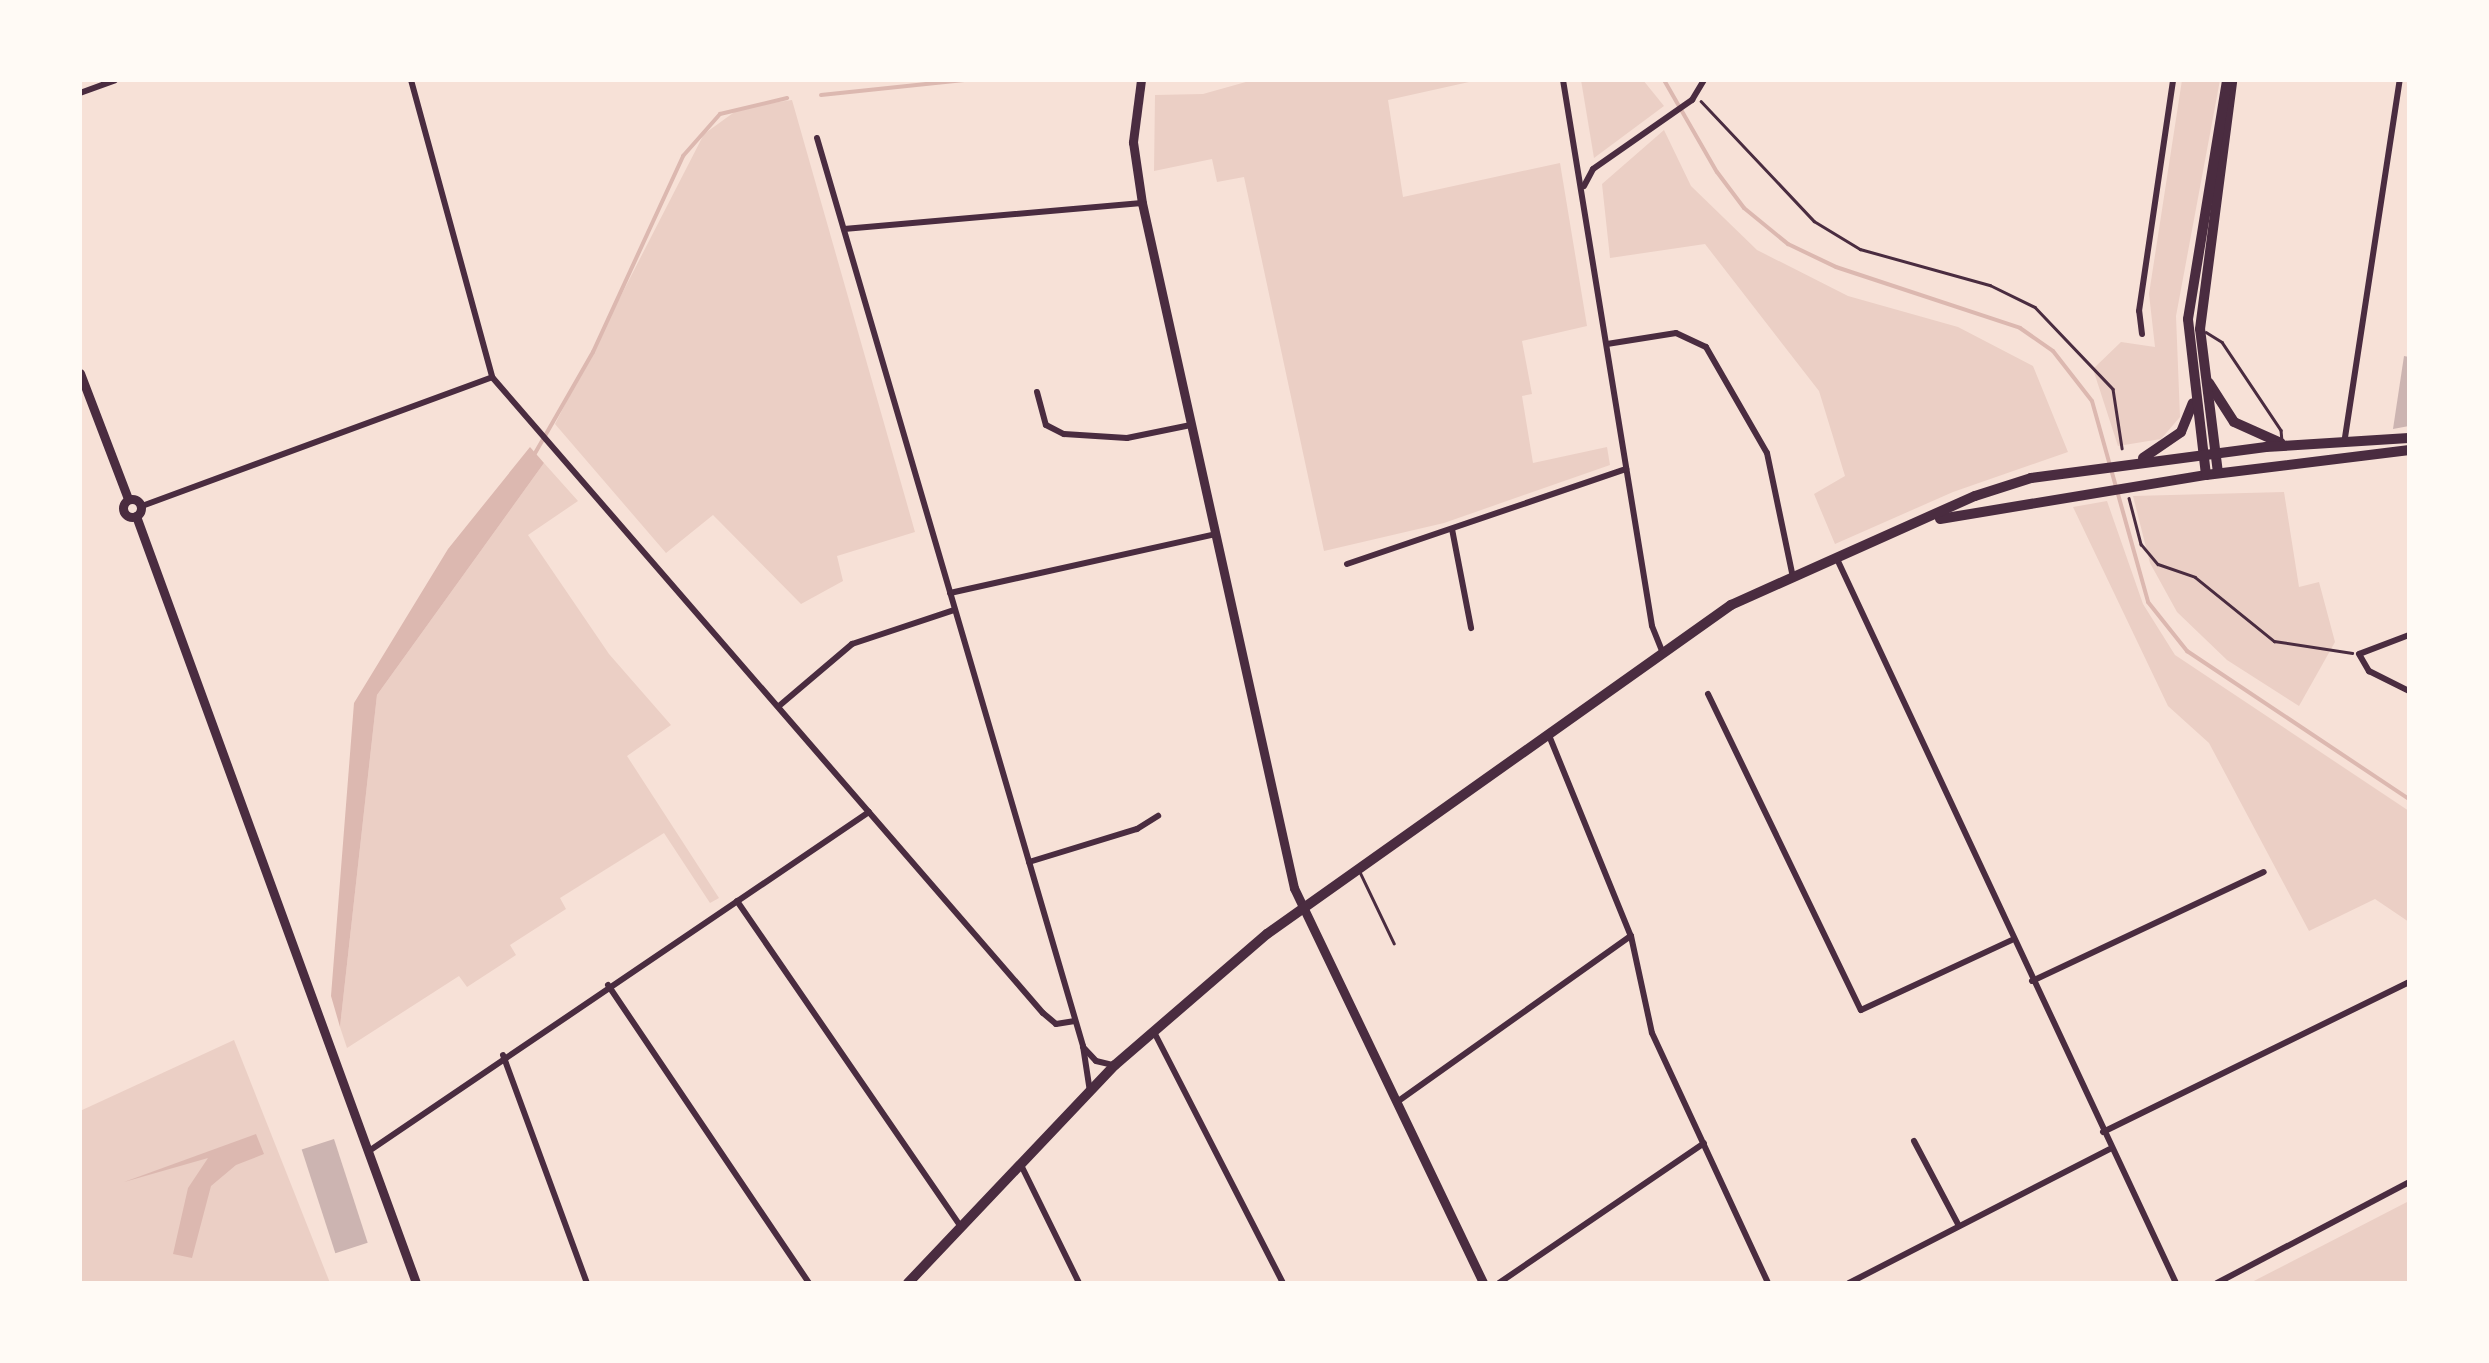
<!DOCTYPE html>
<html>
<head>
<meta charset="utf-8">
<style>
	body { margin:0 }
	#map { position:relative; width:2489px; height:1363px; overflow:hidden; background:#f7e1d7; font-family:"DejaVu Sans",sans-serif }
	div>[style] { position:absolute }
	.green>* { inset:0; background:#ebcfc5 }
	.water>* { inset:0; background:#dcb8b0 }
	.stream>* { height:4px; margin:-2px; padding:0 2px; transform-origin:2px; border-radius:2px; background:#dcb8b0 }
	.building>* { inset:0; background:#ccb4b1; transform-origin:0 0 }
	.path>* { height:2.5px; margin:-1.25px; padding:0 1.25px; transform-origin:1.25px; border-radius:1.25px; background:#4a2c40 }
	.service>* { height:2.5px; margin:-1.25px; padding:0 1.25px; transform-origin:1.25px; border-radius:1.25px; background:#4a2c40 }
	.minor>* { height:6px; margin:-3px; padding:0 3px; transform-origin:3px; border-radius:3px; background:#4a2c40 }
	.secondary>* { height:9px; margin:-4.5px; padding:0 4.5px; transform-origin:4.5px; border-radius:4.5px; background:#4a2c40 }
	.secondary>.ring { margin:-4.5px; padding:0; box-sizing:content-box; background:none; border:9px solid #4a2c40; border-radius:50% }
	.primary>* { height:10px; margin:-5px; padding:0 5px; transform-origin:5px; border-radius:5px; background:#4a2c40 }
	span { translate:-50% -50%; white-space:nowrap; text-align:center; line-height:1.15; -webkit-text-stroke:9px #fffaf5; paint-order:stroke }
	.frame { position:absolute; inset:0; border:82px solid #fffaf5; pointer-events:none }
</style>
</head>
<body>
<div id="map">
	<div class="green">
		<i style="clip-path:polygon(1253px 80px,1478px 80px,1388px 100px,1403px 197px,1560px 163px,1587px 326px,1522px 341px,1532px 394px,1522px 396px,1533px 463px,1607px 447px,1610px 465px,1444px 523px,1324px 551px,1244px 177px,1217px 182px,1212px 159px,1154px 171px,1155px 95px,1203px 94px)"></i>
		<i style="clip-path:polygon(1581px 80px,1643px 80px,1664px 106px,1594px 158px)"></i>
		<i style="clip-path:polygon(2182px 80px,2220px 80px,2176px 316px,2180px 417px,2161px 439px,2118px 446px,2093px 369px,2121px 342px,2155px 347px,2149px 294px)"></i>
		<i style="clip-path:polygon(792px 100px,915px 532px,837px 556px,843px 581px,801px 604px,713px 515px,666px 553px,555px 424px,704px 134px,740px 108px)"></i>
		<i style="clip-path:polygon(1664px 130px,1691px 186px,1757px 250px,1848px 296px,1958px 327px,2033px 366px,2068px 452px,1953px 492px,1835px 544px,1814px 494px,1845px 476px,1819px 391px,1705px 244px,1610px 258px,1602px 184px)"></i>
		<i style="clip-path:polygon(544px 463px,578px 501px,528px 535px,609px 654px,671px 725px,627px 756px,719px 898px,710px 903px,664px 833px,560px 898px,566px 909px,510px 945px,516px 955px,467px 987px,459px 976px,347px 1048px,340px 1027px,377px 695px)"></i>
		<i style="clip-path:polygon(2284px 492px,2299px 587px,2319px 582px,2335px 642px,2299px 706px,2227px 660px,2177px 612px,2150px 563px,2133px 496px)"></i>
		<i style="clip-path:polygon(2107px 501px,2143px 604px,2175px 655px,2409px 811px,2409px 922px,2375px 899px,2309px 931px,2209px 743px,2168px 706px,2073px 507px)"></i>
		<i style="clip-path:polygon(234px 1040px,330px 1283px,80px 1283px,80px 1111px)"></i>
		<i style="clip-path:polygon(2409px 1201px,2409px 1283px,2250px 1283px)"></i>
	</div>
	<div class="water">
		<i style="clip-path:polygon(530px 447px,544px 463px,377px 695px,340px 1027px,331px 996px,354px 703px,448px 549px)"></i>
		<i style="clip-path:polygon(256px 1134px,264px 1154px,236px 1165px,211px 1186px,192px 1258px,173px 1254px,188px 1188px,208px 1158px,124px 1182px)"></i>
	</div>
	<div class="stream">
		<i style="left:1157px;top:80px;width:50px"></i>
		<i style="left:1664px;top:80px;width:106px;rotate:60.1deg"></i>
		<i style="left:1717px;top:172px;width:45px;rotate:53.1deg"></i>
		<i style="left:1744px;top:208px;width:57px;rotate:39.3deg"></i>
		<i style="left:1788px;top:244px;width:53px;rotate:25.6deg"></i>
		<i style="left:1836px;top:267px;width:194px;rotate:18.3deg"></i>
		<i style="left:2020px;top:328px;width:40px;rotate:34.9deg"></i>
		<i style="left:2053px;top:351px;width:63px;rotate:52deg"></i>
		<i style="left:2092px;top:401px;width:209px;rotate:74.4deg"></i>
		<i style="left:2148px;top:602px;width:63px;rotate:51.5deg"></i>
		<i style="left:2187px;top:651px;width:267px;rotate:33.7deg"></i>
		<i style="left:821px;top:95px;width:144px;rotate:-6deg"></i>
		<i style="left:534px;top:455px;width:119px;rotate:-60.2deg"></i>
		<i style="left:593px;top:352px;width:216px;rotate:-65.3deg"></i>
		<i style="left:683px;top:156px;width:56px;rotate:-48.6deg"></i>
		<i style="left:720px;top:114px;width:69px;rotate:-13.4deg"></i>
	</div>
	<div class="building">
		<i style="clip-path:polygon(2404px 356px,2409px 357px,2409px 426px,2393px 429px)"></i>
		<i style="left:334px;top:1139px;width:109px;height:34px;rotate:72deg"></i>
	</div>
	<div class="path">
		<i style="left:1701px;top:101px;width:165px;rotate:46.7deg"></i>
		<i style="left:1814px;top:221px;width:54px;rotate:31.3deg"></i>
		<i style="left:1860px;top:249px;width:135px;rotate:15.5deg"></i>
		<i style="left:1990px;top:285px;width:50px;rotate:26.1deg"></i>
		<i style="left:2035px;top:307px;width:113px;rotate:46.4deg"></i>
		<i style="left:2113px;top:389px;width:60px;rotate:81.3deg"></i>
		<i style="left:2129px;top:498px;width:48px;rotate:75.4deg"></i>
		<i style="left:2141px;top:544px;width:26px;rotate:50deg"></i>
		<i style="left:2158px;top:564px;width:39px;rotate:19deg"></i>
		<i style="left:2195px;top:577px;width:102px;rotate:39deg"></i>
		<i style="left:2274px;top:641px;width:79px;rotate:8.7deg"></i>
	</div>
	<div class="service">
		<i style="left:2206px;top:332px;width:19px;rotate:32deg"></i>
		<i style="left:2222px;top:342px;width:106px;rotate:56.2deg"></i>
		<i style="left:2281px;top:430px;width:11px;rotate:85deg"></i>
		<i style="left:1360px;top:872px;width:79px;rotate:64.4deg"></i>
	</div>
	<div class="minor">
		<i style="left:411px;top:80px;width:308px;rotate:74.7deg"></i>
		<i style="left:492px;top:377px;width:841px;rotate:49.1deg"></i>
		<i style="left:1043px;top:1013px;width:17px;rotate:40deg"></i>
		<i style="left:1056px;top:1024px;width:19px;rotate:-9deg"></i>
		<i style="left:1563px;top:80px;width:553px;rotate:80.74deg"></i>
		<i style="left:1652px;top:626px;width:27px;rotate:68deg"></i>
		<i style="left:80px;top:93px;width:37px;rotate:-20deg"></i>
		<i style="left:817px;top:138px;width:946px;rotate:73.67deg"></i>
		<i style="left:1083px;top:1046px;width:47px;rotate:81.3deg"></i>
		<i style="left:1584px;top:186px;width:19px;rotate:-62deg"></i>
		<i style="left:1593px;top:169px;width:121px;rotate:-34.9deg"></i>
		<i style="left:1692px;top:100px;width:23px;rotate:-59deg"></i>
		<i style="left:844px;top:229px;width:299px;rotate:-5deg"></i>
		<i style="left:2142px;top:334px;width:23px;rotate:-97deg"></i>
		<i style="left:2139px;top:311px;width:233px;rotate:-81.6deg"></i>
		<i style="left:1607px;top:344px;width:70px;rotate:-9.1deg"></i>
		<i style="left:1676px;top:333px;width:33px;rotate:25deg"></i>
		<i style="left:1706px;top:347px;width:122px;rotate:60.1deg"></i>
		<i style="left:1767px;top:453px;width:127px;rotate:78.2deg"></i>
		<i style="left:1037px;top:392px;width:34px;rotate:75deg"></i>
		<i style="left:1046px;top:425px;width:20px;rotate:27deg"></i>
		<i style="left:1064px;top:434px;width:63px;rotate:3.6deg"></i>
		<i style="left:1127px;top:438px;width:65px;rotate:-11.5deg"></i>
		<i style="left:2344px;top:444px;width:368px;rotate:-81.3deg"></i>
		<i style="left:142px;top:506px;width:373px;rotate:-20.2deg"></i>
		<i style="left:1452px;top:529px;width:101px;rotate:79.1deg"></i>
		<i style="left:1837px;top:559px;width:799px;rotate:64.91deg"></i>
		<i style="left:1347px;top:564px;width:295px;rotate:-18.8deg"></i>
		<i style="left:950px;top:593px;width:273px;rotate:-12.5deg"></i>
		<i style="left:2409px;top:635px;width:53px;rotate:159.2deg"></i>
		<i style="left:2359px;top:654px;width:20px;rotate:60deg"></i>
		<i style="left:2369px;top:671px;width:45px;rotate:26.6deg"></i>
		<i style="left:1708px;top:694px;width:351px;rotate:64.2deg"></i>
		<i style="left:1861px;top:1010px;width:166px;rotate:-24.9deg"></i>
		<i style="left:779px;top:706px;width:96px;rotate:-40.3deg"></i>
		<i style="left:852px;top:644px;width:108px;rotate:-18.4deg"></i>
		<i style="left:1548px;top:733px;width:219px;rotate:67.8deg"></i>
		<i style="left:1631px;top:936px;width:99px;rotate:77.8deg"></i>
		<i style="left:1652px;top:1033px;width:276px;rotate:65.1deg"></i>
		<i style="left:1029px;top:862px;width:113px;rotate:-17deg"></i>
		<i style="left:1137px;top:829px;width:25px;rotate:-32deg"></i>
		<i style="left:737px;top:901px;width:396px;rotate:55.5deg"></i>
		<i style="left:2032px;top:981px;width:256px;rotate:-25.2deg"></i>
		<i style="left:608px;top:985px;width:359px;rotate:56deg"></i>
		<i style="left:1154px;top:1032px;width:282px;rotate:62.8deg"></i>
		<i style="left:1083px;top:1047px;width:19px;rotate:47deg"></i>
		<i style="left:1096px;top:1061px;width:18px;rotate:13deg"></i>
		<i style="left:503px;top:1055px;width:243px;rotate:69.8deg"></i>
		<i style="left:1397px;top:1102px;width:287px;rotate:-35.4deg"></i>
		<i style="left:2103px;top:1132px;width:341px;rotate:-26.1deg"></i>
		<i style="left:1914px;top:1141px;width:96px;rotate:62.1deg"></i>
		<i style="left:369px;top:1151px;width:604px;rotate:-34.14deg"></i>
		<i style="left:1021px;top:1165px;width:131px;rotate:63.8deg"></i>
		<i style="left:1499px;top:1283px;width:248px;rotate:-34.3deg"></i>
		<i style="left:1849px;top:1283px;width:293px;rotate:-27.2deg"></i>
		<i style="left:2217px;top:1283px;width:217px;rotate:-27.7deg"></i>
	</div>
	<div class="secondary">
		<i style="left:1141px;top:80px;width:63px;rotate:97.4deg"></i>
		<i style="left:1133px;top:142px;width:62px;rotate:81.6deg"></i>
		<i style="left:1142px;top:203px;width:702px;rotate:77.49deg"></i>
		<i style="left:1294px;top:888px;width:438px;rotate:64.4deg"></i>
		<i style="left:80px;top:373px;width:135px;rotate:69.1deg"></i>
		<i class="ring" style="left:123px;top:499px;width:9px;height:9px"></i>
		<i style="left:136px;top:516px;width:817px;rotate:69.94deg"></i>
	</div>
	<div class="primary">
		<i style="left:2209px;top:383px;width:46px;rotate:57.3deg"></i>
		<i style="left:2234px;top:422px;width:51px;rotate:24.1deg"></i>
		<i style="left:2143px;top:458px;width:46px;rotate:-34.4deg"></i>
		<i style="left:2181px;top:432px;width:31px;rotate:-68deg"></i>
		<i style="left:2218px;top:473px;width:145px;rotate:-97.1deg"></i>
		<i style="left:2200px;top:329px;width:249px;rotate:-82.6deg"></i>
		<i style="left:2206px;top:475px;width:157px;rotate:-96.6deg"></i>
		<i style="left:2188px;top:319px;width:242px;rotate:-80.7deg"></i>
		<i style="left:1940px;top:519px;width:270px;rotate:-9.4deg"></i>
		<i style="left:2206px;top:475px;width:205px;rotate:-7deg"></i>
		<i style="left:908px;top:1283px;width:301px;rotate:-46.5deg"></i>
		<i style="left:1115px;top:1065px;width:201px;rotate:-40.8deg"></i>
		<i style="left:1267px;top:934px;width:569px;rotate:-35.34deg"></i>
		<i style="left:1731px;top:605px;width:267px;rotate:-24.1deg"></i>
		<i style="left:1975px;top:496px;width:59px;rotate:-17.8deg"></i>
		<i style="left:2031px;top:478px;width:237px;rotate:-7.5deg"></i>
		<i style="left:2266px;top:447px;width:143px;rotate:-3.6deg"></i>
	</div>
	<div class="frame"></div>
</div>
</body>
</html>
